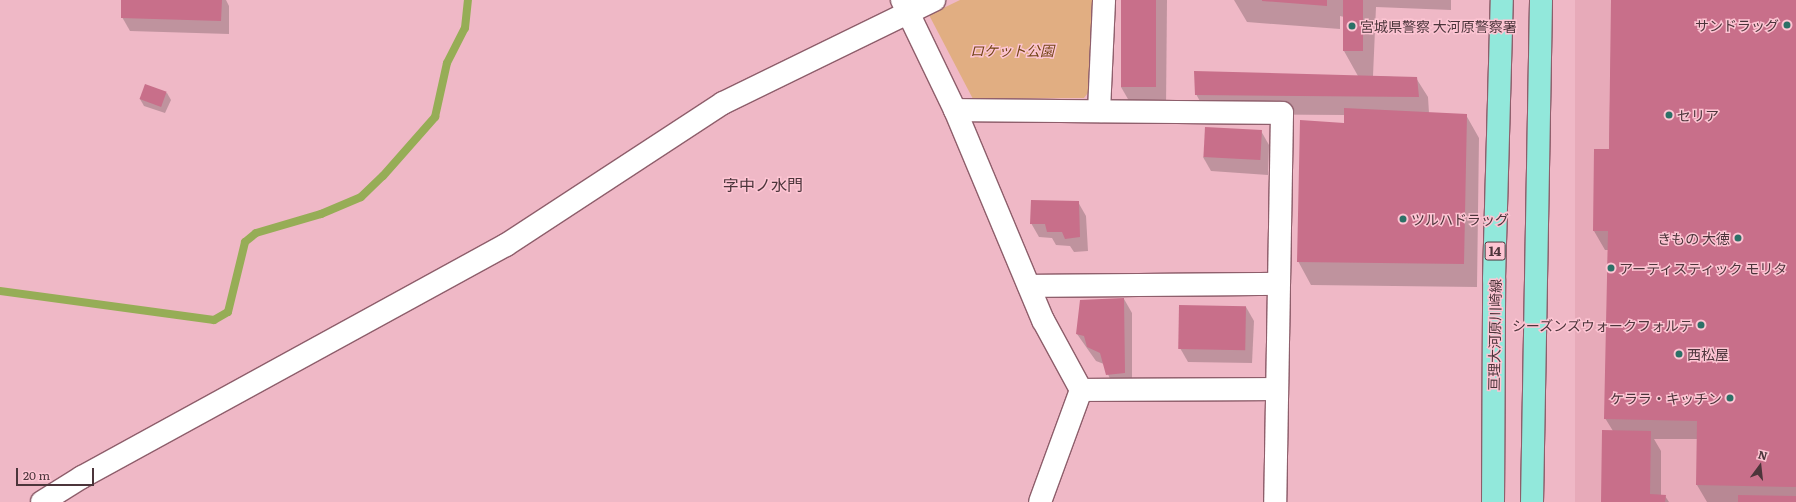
<!DOCTYPE html>
<html>
<head>
<meta charset="utf-8">
<style>
	body { margin:0 }
	#map { position:relative; width:1796px; height:502px; overflow:hidden; background:#efb8c6; font-family:Literata,"Noto Sans JP",serif }
	div>[style] { position:absolute }
	.built>* { inset:0; background:#e7aab9; transform-origin:0 0 }
	.green>* { inset:0; background:#e1ae82 }
	.shadow>* { inset:0; background:#0003 }
	.stream>* { height:8px; margin:-4px; padding:0 4px; transform-origin:4px; border-radius:4px; background:#96ad56 }
	.building>* { inset:0; background:#c86f8a; transform-origin:0 0 }
	.roads { filter:drop-shadow(1px 0 #8e5e6b) drop-shadow(-1px 0 #8e5e6b) drop-shadow(0 1px #8e5e6b) drop-shadow(0 -1px #8e5e6b) }
	.minor>* { height:22px; margin:-11px; padding:0 11px; transform-origin:11px; border-radius:11px; background:#fff }
	.primary>* { height:22px; margin:-11px; padding:0 11px; transform-origin:11px; border-radius:11px; background:#92e8db }
	.dots>* { width:11px; height:11px; translate:-50% -50%; box-sizing:border-box; border:2px solid #fdc5d3; border-radius:50% }
	span { translate:-50% -50%; white-space:nowrap; text-align:center; line-height:1.15; -webkit-text-stroke:3px #fdc5d3; paint-order:stroke }
	.shield-label span { padding:1px 3px; background:#fdc5d3; border:1px solid; border-radius:3px; -webkit-text-stroke-width:0 }
	.shield-label { font-size:13px; color:#4c353b; font-weight:700 }
	.poi-label { font-size:14px; color:#4c353b }
	.right { translate:-100% -50%; text-align:right }
	.left { translate:0 -50%; text-align:left }
	.park-label { font-size:14px; color:#734416; font-style:italic }
	.street-label { font-size:14px; color:#4c353b }
	.quarter-label { font-size:16px; color:#4c353b }
	.north { position:absolute; left:1740px; top:446px; width:40px; height:40px; -webkit-text-stroke:3px #fdc5d3; paint-order:stroke; rotate:15deg; font-size:11px; font-weight:700; line-height:16px; text-align:center; color:#4c353b }
	.north::after { content:''; display:block; margin:auto; width:14px; height:18px; background:#4c353b; clip-path:polygon(50% 0,100% 100%,50% 72%,0 100%) }
	.scale { position:absolute; left:16px; top:468px; width:78px; height:18px; box-sizing:border-box; border:2px solid #4c353b; border-top:0; padding-left:5px; font-size:12px; line-height:14px; white-space:nowrap; color:#4c353b; -webkit-text-stroke:3px #fdc5d3; paint-order:stroke }
</style>
</head>
<body>
<div id="map">
	<div class="built">
		<i style="left:1575px;top:0;width:221px;height:502px"></i>
	</div>
	<div class="green">
		<i style="clip-path:polygon(960px 0,1094px 0,1094px 85px,1084px 98px,973px 99px,929px 15px)"></i>
	</div>
	<div class="shadow">
		<i style="clip-path:polygon(122px 0,226px 0,229px 6px,229px 34px,130px 31px,122px 17px)"></i>
		<i style="clip-path:polygon(1122px 0,1167px 0,1166px 108px,1132px 106px,1121px 87px)"></i>
		<i style="clip-path:polygon(1234px 0,1451px 0,1451px 10px,1376px 7px,1373px 76px,1416px 78px,1428px 97px,1429px 113px,1466px 115px,1479px 138px,1477px 287px,1311px 285px,1298px 261px,1345px 124px,1345px 115px,1207px 114px,1196px 94px,1358px 76px,1344px 51px,1344px 17px,1340px 16px,1340px 29px,1247px 22px)"></i>
		<i style="clip-path:polygon(1612px 0,1796px 0,1796px 502px,1707px 502px,1697px 485px,1698px 439px,1654px 439px,1661px 451px,1661px 496px,1665px 496px,1669px 502px,1602px 502px,1613px 431px,1605px 418px,1608px 250px,1605px 250px,1594px 231px,1609px 150px)"></i>
		<i style="clip-path:polygon(167px 93px,171px 100px,165px 113px,144px 106px,140px 99px)"></i>
		<i style="clip-path:polygon(1261px 131px,1269px 145px,1268px 175px,1211px 171px,1203px 157px)"></i>
		<i style="clip-path:polygon(1078px 202px,1086px 216px,1088px 251px,1074px 252px,1070px 246px,1056px 245px,1052px 238px,1039px 237px,1031px 223px)"></i>
		<i style="clip-path:polygon(1124px 299px,1132px 313px,1132px 386px,1114px 389px,1104px 364px,1096px 361px,1077px 334px)"></i>
		<i style="clip-path:polygon(1246px 307px,1254px 321px,1252px 363px,1188px 362px,1180px 348px)"></i>
	</div>
	<div class="stream">
		<i style="left:0;top:291px;width:216px;rotate:7.7deg"></i>
		<i style="left:214px;top:320px;width:16px;rotate:-30deg"></i>
		<i style="left:228px;top:312px;width:72px;rotate:-76.3deg"></i>
		<i style="left:245px;top:242px;width:14px;rotate:-39deg"></i>
		<i style="left:256px;top:233px;width:68px;rotate:-16.3deg"></i>
		<i style="left:321px;top:214px;width:43px;rotate:-23deg"></i>
		<i style="left:361px;top:197px;width:30px;rotate:-44deg"></i>
		<i style="left:383px;top:176px;width:79px;rotate:-48.6deg"></i>
		<i style="left:435px;top:117px;width:55px;rotate:-77.5deg"></i>
		<i style="left:447px;top:63px;width:39px;rotate:-63deg"></i>
		<i style="left:465px;top:28px;width:28px;rotate:-84deg"></i>
	</div>
	<div class="building">
		<i style="clip-path:polygon(121px 0,222px 0,221px 21px,121px 18px)"></i>
		<i style="left:1121px;top:0;width:35px;height:87px"></i>
		<i style="clip-path:polygon(1262px 0,1327px 0,1327px 6px,1262px 1px)"></i>
		<i style="left:1343px;top:0;width:20px;height:51px"></i>
		<i style="clip-path:polygon(1611px 0,1796px 0,1796px 487px,1696px 485px,1697px 421px,1604px 419px,1608px 231px,1593px 231px,1594px 149px,1609px 149px)"></i>
		<i style="clip-path:polygon(1194px 71px,1417px 77px,1419px 97px,1195px 95px)"></i>
		<i style="left:145px;top:84px;width:23px;height:16px;rotate:20deg"></i>
		<i style="clip-path:polygon(1344px 108px,1467px 114px,1464px 264px,1297px 262px,1300px 120px,1344px 123px)"></i>
		<i style="left:1205px;top:127px;width:57px;height:30px;rotate:3deg"></i>
		<i style="clip-path:polygon(1031px 200px,1079px 201px,1080px 237px,1065px 239px,1062px 232px,1047px 232px,1045px 224px,1030px 224px)"></i>
		<i style="clip-path:polygon(1124px 298px,1125px 373px,1106px 375px,1100px 353px,1087px 347px,1084px 336px,1076px 334px,1080px 300px)"></i>
		<i style="left:1179px;top:305px;width:67px;height:44px;rotate:1deg"></i>
		<i style="clip-path:polygon(1602px 430px,1651px 431px,1650px 494px,1666px 495px,1665px 502px,1601px 502px)"></i>
		<i style="clip-path:polygon(1738px 495px,1796px 496px,1796px 502px,1738px 502px)"></i>
	</div>
	<div class="roads">
		<div class="minor">
			<i style="left:902px;top:0;width:122px;rotate:64.3deg"></i>
			<i style="left:955px;top:110px;width:228px;rotate:67.3deg"></i>
			<i style="left:1043px;top:320px;width:80px;rotate:61.5deg"></i>
			<i style="left:1081px;top:390px;width:119px;rotate:110.1deg"></i>
			<i style="left:955px;top:110px;width:327px;rotate:0.5deg"></i>
			<i style="left:1282px;top:113px;width:389px;rotate:91deg"></i>
			<i style="left:1099px;top:111px;width:111px;rotate:-87.4deg"></i>
			<i style="left:1029px;top:286px;width:249px;rotate:-0.5deg"></i>
			<i style="left:1081px;top:390px;width:195px;rotate:-0.3deg"></i>
			<i style="left:42px;top:502px;width:47px;rotate:-32deg"></i>
			<i style="left:82px;top:477px;width:483px;rotate:-28.7deg"></i>
			<i style="left:506px;top:245px;width:259px;rotate:-33.2deg"></i>
			<i style="left:723px;top:103px;width:235px;rotate:-26deg"></i>
		</div>
		<div class="primary">
			<i style="left:1493px;top:502px;width:223px;rotate:-89.7deg"></i>
			<i style="left:1494px;top:279px;width:279px;rotate:-88.4deg"></i>
			<i style="left:1532px;top:502px;width:502px;rotate:-88.97deg"></i>
		</div>
	</div>
	<div class="dots">
		<i style="left:1787px;top:25px;background:#2c7167"></i>
		<i style="left:1352px;top:26px;background:#2c7167"></i>
		<i style="left:1669px;top:115px;background:#2c7167"></i>
		<i style="left:1403px;top:219px;background:#2c7167"></i>
		<i style="left:1738px;top:238px;background:#2c7167"></i>
		<i style="left:1611px;top:268px;background:#2c7167"></i>
		<i style="left:1701px;top:325px;background:#2c7167"></i>
		<i style="left:1679px;top:354px;background:#2c7167"></i>
		<i style="left:1730px;top:398px;background:#2c7167"></i>
	</div>
	<div class="shield-label">
		<span style="left:1495px;top:251px">14</span>
	</div>
	<div class="poi-label">
		<span class="right" style="left:1779px;top:25px">サンドラッグ</span>
		<span class="left" style="left:1360px;top:26px">宮城県警察 大河原警察署</span>
		<span class="left" style="left:1677px;top:115px">セリア</span>
		<span class="left" style="left:1411px;top:219px">ツルハドラッグ</span>
		<span class="right" style="left:1730px;top:238px">きもの 大徳</span>
		<span class="left" style="left:1619px;top:268px">アーティスティック モリタ</span>
		<span class="right" style="left:1693px;top:325px">シーズンズウォークフォルテ</span>
		<span class="left" style="left:1687px;top:354px">西松屋</span>
		<span class="right" style="left:1722px;top:398px">ケララ・キッチン</span>
	</div>
	<div class="park-label">
		<span style="left:1012px;top:50px">ロケット公園</span>
	</div>
	<div class="street-label">
		<span style="left:1494px;top:335px;rotate:-89deg">亘理大河原川崎線</span>
	</div>
	<div class="quarter-label">
		<span style="left:763px;top:184px">字中ノ水門</span>
	</div>
	<div class="north">N</div>
	<div class="scale">20 m</div>
</div>
</body>
</html>
